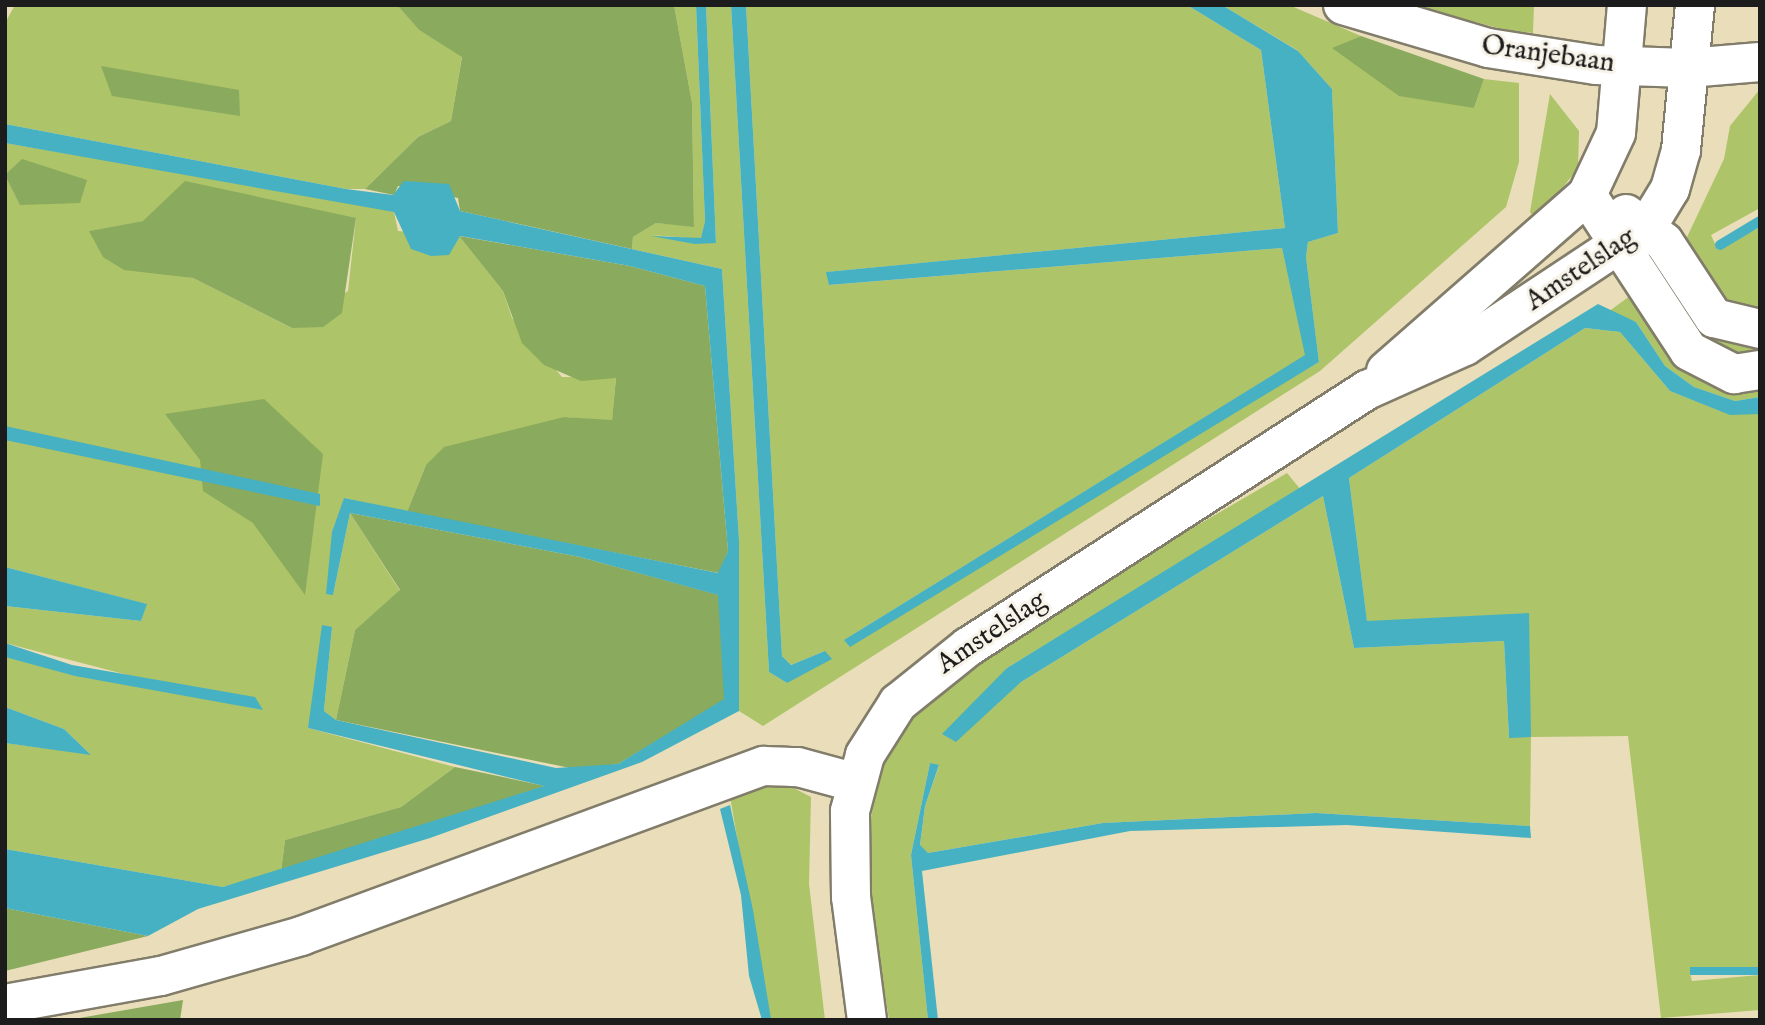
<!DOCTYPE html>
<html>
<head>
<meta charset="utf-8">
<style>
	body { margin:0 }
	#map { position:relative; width:1765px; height:1025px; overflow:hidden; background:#e9deb9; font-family:"IM FELL English",serif }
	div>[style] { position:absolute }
	.green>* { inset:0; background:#adc469 }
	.forest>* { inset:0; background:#8aaa5d }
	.water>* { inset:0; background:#45b1c2; transform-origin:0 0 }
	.stream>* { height:10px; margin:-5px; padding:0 5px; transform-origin:5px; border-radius:5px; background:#45b1c2 }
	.roads { filter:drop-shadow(2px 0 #827d6a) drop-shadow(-2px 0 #827d6a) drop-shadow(0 2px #827d6a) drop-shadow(0 -2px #827d6a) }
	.minor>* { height:38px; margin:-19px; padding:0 19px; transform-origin:19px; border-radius:19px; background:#fff }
	.major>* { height:38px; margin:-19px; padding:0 19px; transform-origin:19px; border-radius:19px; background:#fff }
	span { translate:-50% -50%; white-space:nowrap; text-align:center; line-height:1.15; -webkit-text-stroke:6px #f7f3e8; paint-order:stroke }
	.street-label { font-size:28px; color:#1c1c1c }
	.frame { position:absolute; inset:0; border:7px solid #1c1c1c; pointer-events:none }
</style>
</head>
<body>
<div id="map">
	<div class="green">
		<i style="clip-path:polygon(15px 5px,397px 5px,419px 30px,462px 56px,451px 121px,418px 137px,365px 189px,346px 189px,5px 124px,5px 23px)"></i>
		<i style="clip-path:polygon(674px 5px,696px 5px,705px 221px,701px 239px,651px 235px,716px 243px,706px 5px,731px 5px,769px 672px,787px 683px,825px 651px,791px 665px,782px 656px,746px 5px,1187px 5px,1261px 50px,1285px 228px,827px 272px,830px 285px,1282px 248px,1306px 355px,844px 640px,1319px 362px,1306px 257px,1308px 242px,1338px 233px,1332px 89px,1297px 50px,1222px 5px,1289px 5px,1361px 36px,1333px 48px,1474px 108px,1484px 79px,1519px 83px,1519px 162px,1506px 207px,1320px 371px,763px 726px,739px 711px,739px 540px,722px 269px,632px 249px,633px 237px,656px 223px,694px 226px,692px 103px)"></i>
		<i style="clip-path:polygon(1411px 5px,1534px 5px,1533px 33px,1506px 30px)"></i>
		<i style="clip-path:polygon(1760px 89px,1760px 208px,1711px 235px,1718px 250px,1760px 227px,1760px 397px,1735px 401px,1694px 387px,1665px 366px,1636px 322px,1608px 312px,1668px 268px,1690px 260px,1687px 237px,1724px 159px,1730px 126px)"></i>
		<i style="clip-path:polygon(1550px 94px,1579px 131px,1578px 168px,1537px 221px,1530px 212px)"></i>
		<i style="clip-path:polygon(evenodd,5px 143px,360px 203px,394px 212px,398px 231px,459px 236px,503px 291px,512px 318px,562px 377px,616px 377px,612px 421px,564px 417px,426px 465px,407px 512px,344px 498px,333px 595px,350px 513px,400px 591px,355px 630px,336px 720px,324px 711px,332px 627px,308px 728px,455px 767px,401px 807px,285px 840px,281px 872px,223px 887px,5px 849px,5px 743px,90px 754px,64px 729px,5px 707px,5px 657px,262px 710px,5px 643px,5px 606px,141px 621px,146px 604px,5px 567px,5px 143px,356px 218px,348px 291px,292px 328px,193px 278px,161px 273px,90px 231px,144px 221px,356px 218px)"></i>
		<i style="clip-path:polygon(1585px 328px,1620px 332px,1670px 391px,1729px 414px,1760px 414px,1760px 967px,1690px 973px,1692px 981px,1760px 975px,1760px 1010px,1661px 1018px,1628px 736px,1531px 737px,1530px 826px,1316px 813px,1103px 823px,928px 853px,920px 846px,925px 806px,939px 766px,930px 763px,911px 855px,928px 1020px,889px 1020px,864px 860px,878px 776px,913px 710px,1069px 600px,1287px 473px,1301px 490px,1007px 668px,980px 715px,1021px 682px,1323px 496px,1354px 648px,1504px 641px,1509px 738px,1529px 614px,1367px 622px,1349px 478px)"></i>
		<i style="clip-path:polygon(754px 783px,784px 783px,811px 797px,809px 884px,825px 1020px,769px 1020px,729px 791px)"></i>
	</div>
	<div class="forest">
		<i style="clip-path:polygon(397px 5px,674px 5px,692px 103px,694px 227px,656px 223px,633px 237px,632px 249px,460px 211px,458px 198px,398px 186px,394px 195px,365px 189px,418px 137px,451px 121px,462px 57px,419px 30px)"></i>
		<i style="clip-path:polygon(1361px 36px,1484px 79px,1474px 108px,1399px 96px,1332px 48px)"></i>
		<i style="clip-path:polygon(101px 66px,239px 90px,240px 116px,112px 96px)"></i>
		<i style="clip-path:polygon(22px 159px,87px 180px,80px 203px,20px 205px,5px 175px)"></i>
		<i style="clip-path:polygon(185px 181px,356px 218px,342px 313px,323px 327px,292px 328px,193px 278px,124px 270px,103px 257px,89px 231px,143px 221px)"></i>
		<i style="clip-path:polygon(459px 236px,630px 266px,705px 286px,728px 551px,719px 573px,407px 512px,426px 465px,444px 447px,564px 417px,612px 420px,616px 378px,581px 381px,544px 365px,522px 343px,503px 291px)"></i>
		<i style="clip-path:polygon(264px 399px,323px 454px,305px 595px,253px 523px,203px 491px,200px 460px,165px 414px)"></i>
		<i style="clip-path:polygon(350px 513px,580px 557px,719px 595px,725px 700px,618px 764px,580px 770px,336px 720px,355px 630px,400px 590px)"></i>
		<i style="clip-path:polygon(455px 767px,545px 786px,281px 872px,285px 840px,401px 807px)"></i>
		<i style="clip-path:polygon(5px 908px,148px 936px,5px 971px)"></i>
		<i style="clip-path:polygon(183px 1000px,180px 1020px,68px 1020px)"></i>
	</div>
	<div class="water">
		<i style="clip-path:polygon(696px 5px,706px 5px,716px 243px,695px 244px,651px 236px,701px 238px,705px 221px)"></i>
		<i style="clip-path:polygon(731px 5px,746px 5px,782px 656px,791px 665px,825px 651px,832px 659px,787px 683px,769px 672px)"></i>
		<i style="clip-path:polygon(1187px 5px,1222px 5px,1298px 51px,1332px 89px,1338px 233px,1308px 242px,1306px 257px,1319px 362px,850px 647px,844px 640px,1305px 355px,1282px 248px,829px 285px,826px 272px,1285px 228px,1261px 50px)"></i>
		<i style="clip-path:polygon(5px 124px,346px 189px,393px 195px,404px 181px,449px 184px,460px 211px,722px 269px,739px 540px,739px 711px,642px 762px,430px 838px,198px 909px,148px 936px,5px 908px,5px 849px,223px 887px,544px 786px,308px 728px,322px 625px,332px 627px,324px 711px,336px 720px,556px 768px,618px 764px,724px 699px,718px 595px,580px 557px,350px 513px,333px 595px,326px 594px,332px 532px,344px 498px,718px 573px,728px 551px,705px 286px,630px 266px,460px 236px,449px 255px,431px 256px,411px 249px,394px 212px,5px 143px)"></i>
		<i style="clip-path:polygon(1598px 304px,1636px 322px,1665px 366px,1694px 387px,1735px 401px,1760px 397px,1760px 414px,1730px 415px,1670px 391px,1620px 332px,1585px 328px,1349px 478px,1367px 621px,1529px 613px,1531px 737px,1509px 738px,1504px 641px,1354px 648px,1323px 496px,1021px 682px,956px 742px,942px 734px,1007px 668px)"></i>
		<i style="clip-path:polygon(5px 426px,320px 494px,320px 506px,5px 440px)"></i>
		<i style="clip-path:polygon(5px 567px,147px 604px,141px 621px,5px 606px)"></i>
		<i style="clip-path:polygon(5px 643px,72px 665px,255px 697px,263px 710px,75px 676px,5px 657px)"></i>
		<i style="clip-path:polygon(5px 707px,64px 729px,91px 755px,5px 743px)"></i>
		<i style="clip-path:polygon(930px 763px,939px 765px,925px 806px,920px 845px,928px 853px,1103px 823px,1316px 813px,1530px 826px,1531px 838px,1347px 825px,1130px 831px,922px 871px,938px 1020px,928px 1020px,911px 855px)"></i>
		<i style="clip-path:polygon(730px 805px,753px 910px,771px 1019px,762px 1020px,749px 976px,741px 895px,720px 809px)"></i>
		<i style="left:1760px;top:967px;width:8px;height:70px;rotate:90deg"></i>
	</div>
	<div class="stream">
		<i style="left:1720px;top:245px;width:47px;rotate:-31deg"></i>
	</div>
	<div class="roads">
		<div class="minor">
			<i style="left:1587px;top:195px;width:186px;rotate:56.8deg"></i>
			<i style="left:1689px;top:351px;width:51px;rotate:27.1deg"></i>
			<i style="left:1734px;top:374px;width:26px;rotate:-9deg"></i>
			<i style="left:1626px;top:214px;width:47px;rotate:36.4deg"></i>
			<i style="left:1664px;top:242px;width:91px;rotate:56.7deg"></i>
			<i style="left:1714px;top:318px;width:47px;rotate:13.4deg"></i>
			<i style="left:1386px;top:371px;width:267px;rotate:-41.2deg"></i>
			<i style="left:1587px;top:195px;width:68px;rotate:-64.9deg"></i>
			<i style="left:1616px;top:133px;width:128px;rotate:-85.1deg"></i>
			<i style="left:5px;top:1004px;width:158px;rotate:-10.2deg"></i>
			<i style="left:161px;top:976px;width:146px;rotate:-15.9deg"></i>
			<i style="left:301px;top:936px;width:493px;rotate:-20.2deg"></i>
			<i style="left:764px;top:766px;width:34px;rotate:2deg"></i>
			<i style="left:798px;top:767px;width:61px;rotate:15.2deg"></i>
			<i style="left:867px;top:1020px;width:124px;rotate:-97.4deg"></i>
			<i style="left:851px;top:897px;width:86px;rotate:-90.7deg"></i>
			<i style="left:850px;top:811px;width:58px;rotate:-75deg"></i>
			<i style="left:865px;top:755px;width:62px;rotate:-57.6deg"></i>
			<i style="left:898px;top:703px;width:90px;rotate:-38.7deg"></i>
			<i style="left:968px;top:647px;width:475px;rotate:-32.8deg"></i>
			<i style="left:1367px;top:390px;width:107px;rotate:-24.2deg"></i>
			<i style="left:1465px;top:346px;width:219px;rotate:-33.5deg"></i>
			<i style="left:1648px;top:225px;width:42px;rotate:-58.6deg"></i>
			<i style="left:1670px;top:189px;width:41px;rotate:-74.2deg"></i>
			<i style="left:1681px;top:150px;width:146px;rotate:-84.5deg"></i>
		</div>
		<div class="major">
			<i style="left:1343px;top:5px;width:151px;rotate:16.5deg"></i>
			<i style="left:1488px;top:48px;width:109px;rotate:8.9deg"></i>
			<i style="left:1596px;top:65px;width:92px;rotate:1.9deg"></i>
			<i style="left:1688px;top:68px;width:72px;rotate:-4.8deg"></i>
		</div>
	</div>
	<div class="street-label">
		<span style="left:1548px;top:55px;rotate:8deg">Oranjebaan</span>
		<span style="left:1581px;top:270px;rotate:-34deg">Amstelslag</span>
		<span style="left:992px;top:633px;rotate:-34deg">Amstelslag</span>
	</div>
	<div class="frame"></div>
</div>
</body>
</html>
